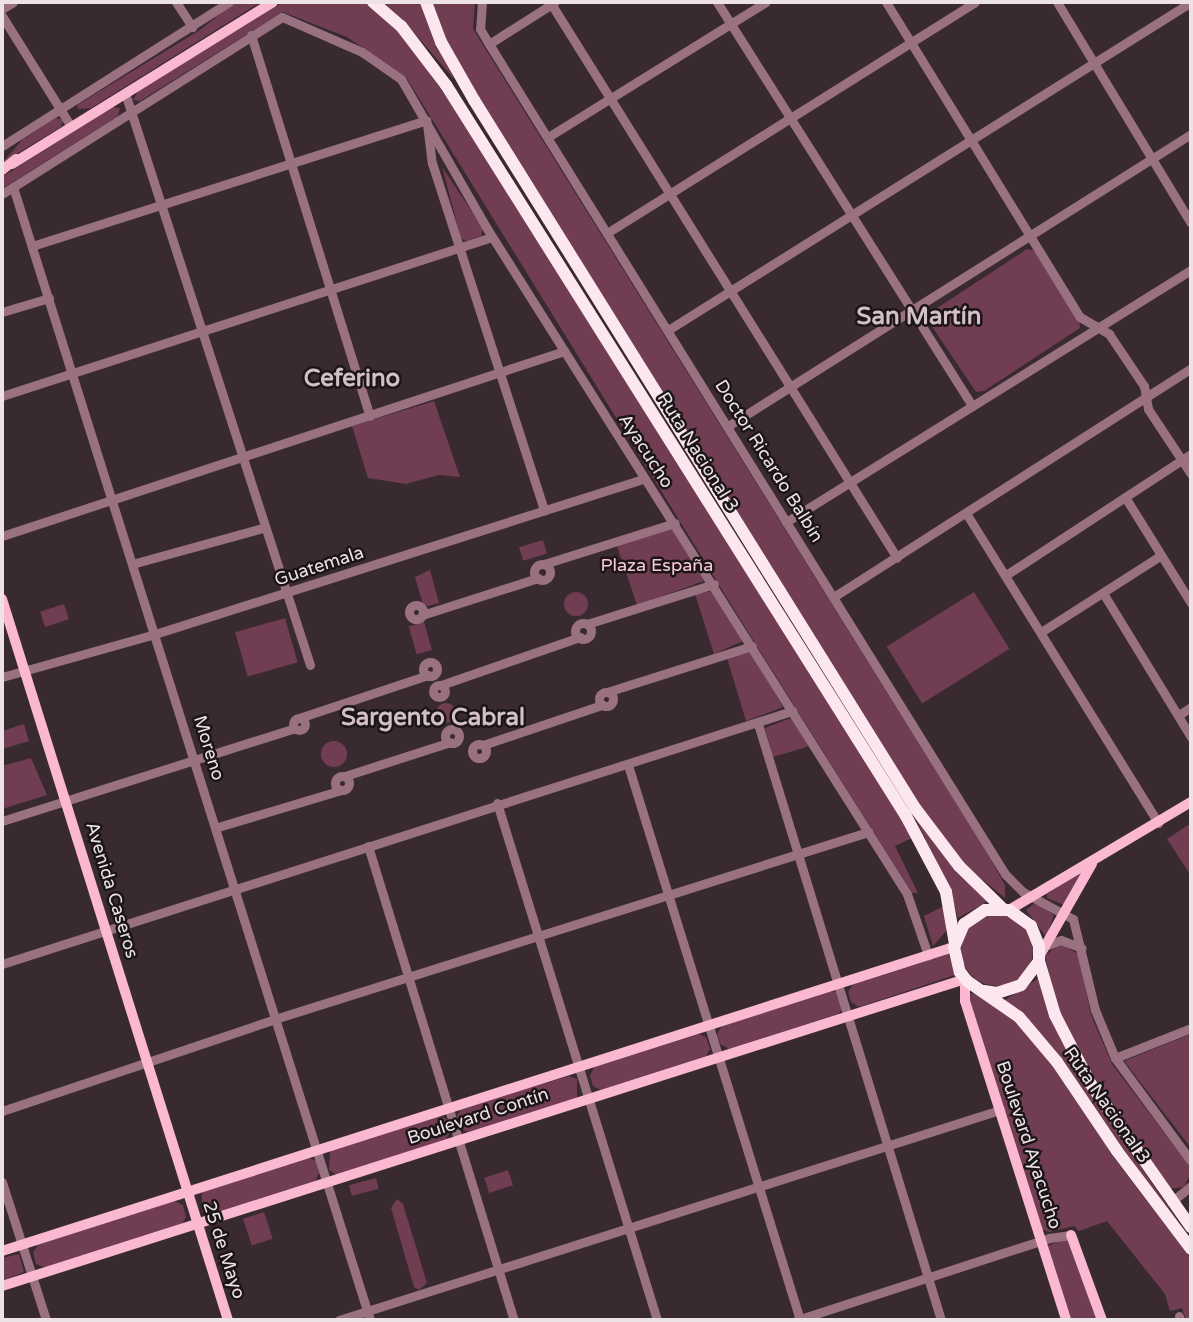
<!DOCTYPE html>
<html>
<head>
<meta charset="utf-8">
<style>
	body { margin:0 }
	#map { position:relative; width:1193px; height:1322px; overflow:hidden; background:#392a30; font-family:"Varela Round",sans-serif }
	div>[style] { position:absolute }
	.green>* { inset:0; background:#703d52; transform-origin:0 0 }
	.round { border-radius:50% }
	.minor>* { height:9px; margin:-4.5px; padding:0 4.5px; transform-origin:4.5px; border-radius:4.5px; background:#997180 }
	.minor>.ring { margin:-4.5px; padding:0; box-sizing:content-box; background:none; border:9px solid #997180; border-radius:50% }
	.major>* { height:10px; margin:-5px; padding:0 5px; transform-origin:5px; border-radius:5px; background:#fab8d1 }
	.highway>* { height:12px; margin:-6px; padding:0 6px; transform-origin:6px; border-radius:6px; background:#fce7ef }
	span { translate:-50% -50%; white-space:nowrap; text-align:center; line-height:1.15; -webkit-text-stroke:5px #1c1518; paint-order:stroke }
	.street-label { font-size:18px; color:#ede3e7 }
	.park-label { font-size:18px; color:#f9c8da }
	.district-label { font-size:24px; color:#d3c0c6; font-weight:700 }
	.frame { position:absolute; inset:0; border:4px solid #ede3e7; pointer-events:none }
</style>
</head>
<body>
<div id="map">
	<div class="green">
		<i style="clip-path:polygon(235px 2px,261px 2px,91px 108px,78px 109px,77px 105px,200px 30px)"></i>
		<i style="clip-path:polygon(283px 2px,364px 2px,400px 33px,457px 111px,914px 837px,895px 846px,918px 893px,912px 893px,758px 648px,406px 77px,347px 37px,283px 12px,140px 101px,133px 100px,138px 91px)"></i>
		<i style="clip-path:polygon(380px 2px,420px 2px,454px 79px,405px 22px)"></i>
		<i style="clip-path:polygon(431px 2px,475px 2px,473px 29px,987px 853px,1005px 885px,1005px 898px,963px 864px,922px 810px,476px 94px,444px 38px)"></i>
		<i style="clip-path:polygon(112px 107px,120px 108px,118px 116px,2px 189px,2px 177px)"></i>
		<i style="clip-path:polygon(56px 118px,63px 120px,61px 127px,2px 163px,22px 140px)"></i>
		<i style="clip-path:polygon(442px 167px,483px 228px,481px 236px,466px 241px,461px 238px)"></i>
		<i style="clip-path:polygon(1027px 249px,1037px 251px,1079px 319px,1080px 328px,984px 391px,976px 392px,929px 322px,928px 314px)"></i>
		<i style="clip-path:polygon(434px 401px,460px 477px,439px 475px,406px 484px,368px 478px,352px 426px)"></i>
		<i style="clip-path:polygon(668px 529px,673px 529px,704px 581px,637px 605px,617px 546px)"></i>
		<i style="left:543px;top:540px;width:14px;height:25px;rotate:73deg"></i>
		<i style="clip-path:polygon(430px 570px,439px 603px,428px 606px,423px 604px,415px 577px)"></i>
		<i style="clip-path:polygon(712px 591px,743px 641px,714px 654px,695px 594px)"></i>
		<i style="left:974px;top:592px;width:67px;height:103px;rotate:58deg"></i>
		<i class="round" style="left:564px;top:592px;width:24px;height:24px"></i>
		<i style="left:64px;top:604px;width:16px;height:25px;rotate:72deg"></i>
		<i style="left:285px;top:618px;width:46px;height:52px;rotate:74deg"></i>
		<i style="left:424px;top:622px;width:29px;height:16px;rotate:74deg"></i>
		<i style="clip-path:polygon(750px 652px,783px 707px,746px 721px,727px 658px)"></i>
		<i class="round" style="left:436px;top:703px;width:20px;height:20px"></i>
		<i style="clip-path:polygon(791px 718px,810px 746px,773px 757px,765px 728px)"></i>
		<i style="clip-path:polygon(24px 724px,29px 741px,2px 749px,2px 731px)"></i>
		<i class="round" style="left:321px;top:741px;width:26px;height:26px"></i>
		<i style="clip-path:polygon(31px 758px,47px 795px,2px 809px,2px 766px)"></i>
		<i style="clip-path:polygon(914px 816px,988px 901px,958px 918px,950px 889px)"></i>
		<i style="clip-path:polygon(1191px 823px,1191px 876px,1167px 839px)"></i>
		<i style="clip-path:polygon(1083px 871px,1064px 905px,1047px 898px,1047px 894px)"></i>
		<i style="clip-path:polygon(1036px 902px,1054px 915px,1046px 937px,1026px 910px)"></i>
		<i style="clip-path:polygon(946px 905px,947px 930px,933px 946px,924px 916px)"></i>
		<i class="round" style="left:961px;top:914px;width:72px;height:72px"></i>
		<i style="clip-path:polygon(1060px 943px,1078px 954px,1091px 1015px,1112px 1064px,1188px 1164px,1191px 1173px,1184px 1187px,1167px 1189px,1094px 1080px,1058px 1012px,1045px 956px)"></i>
		<i style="clip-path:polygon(949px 954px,955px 975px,859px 1007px,851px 1002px,848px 992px,853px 984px)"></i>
		<i style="clip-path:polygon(1039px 978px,1051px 1016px,1085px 1086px,1191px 1240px,1005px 1000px)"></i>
		<i style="clip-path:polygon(832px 991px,837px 992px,842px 1010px,838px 1014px,729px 1049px,720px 1044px,717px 1034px,722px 1026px)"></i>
		<i style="clip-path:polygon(976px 993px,1017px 1021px,1082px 1103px,1112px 1155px,1191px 1259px,1191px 1320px,1186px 1320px,1182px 1308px,1170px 1311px,1165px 1294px,1107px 1221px,1079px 1231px,1074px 1226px,1049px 1232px,1041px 1229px,968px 1002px,969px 994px)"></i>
		<i style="clip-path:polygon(699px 1034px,706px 1037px,710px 1049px,706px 1056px,601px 1090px,593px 1086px,590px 1076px,594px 1067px)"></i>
		<i style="clip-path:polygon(1191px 1034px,1191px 1148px,1124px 1061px)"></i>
		<i style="clip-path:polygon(569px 1076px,577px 1079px,577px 1098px,468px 1132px,460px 1128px,457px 1116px,461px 1108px)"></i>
		<i style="clip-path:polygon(438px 1116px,447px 1119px,451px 1130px,446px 1140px,337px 1175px,329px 1170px,330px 1151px)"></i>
		<i style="clip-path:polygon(307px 1157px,316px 1161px,319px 1173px,315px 1182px,209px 1216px,202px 1212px,202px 1192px)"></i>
		<i style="left:508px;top:1170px;width:16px;height:25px;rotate:72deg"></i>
		<i style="left:376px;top:1178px;width:11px;height:28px;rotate:75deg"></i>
		<i style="clip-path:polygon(397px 1199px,403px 1204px,427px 1283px,419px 1290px,414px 1287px,391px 1208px)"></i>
		<i style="clip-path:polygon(174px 1201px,183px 1205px,186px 1217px,182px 1224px,46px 1268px,36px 1264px,33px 1252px,39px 1244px)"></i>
		<i style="left:264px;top:1212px;width:28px;height:22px;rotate:72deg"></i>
		<i style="clip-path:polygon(1067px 1238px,1098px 1320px,1070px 1320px,1047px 1246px)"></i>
		<i style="clip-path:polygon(19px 1254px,24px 1272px,2px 1281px,2px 1258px)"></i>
	</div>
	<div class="minor">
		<i style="left:176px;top:2px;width:30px;rotate:57deg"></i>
		<i style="left:482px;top:2px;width:27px;rotate:94deg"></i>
		<i style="left:480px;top:29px;width:17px;rotate:59deg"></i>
		<i style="left:489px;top:44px;width:977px;rotate:58.13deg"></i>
		<i style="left:1005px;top:874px;width:25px;rotate:45deg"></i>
		<i style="left:1023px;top:892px;width:57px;rotate:28.4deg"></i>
		<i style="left:1073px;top:919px;width:94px;rotate:76.4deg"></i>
		<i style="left:1095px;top:1010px;width:52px;rotate:67.4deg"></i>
		<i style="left:1115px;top:1058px;width:128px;rotate:53.6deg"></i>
		<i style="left:550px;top:2px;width:655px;rotate:58.03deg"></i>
		<i style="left:717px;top:2px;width:478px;rotate:57.7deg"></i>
		<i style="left:886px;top:2px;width:370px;rotate:58.4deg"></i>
		<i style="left:1080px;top:317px;width:34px;rotate:30deg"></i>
		<i style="left:1109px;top:334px;width:63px;rotate:56.1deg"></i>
		<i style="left:1144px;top:386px;width:23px;rotate:80deg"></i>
		<i style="left:1148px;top:409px;width:78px;rotate:56.5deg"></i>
		<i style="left:1057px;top:2px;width:258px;rotate:58.8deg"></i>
		<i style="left:2px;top:9px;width:13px;rotate:-32deg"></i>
		<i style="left:2px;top:16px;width:128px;rotate:58deg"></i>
		<i style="left:251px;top:35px;width:399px;rotate:72.7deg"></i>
		<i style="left:489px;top:44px;width:78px;rotate:-32.5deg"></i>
		<i style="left:126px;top:96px;width:598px;rotate:72.08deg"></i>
		<i style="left:427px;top:124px;width:39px;rotate:83deg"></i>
		<i style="left:432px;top:163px;width:365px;rotate:72.1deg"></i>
		<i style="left:548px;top:137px;width:256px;rotate:-31.8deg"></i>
		<i style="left:2px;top:146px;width:269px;rotate:-32.4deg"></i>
		<i style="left:13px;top:187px;width:1188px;rotate:72.51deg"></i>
		<i style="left:2px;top:194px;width:331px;rotate:-32.3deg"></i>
		<i style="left:282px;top:17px;width:87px;rotate:23.6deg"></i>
		<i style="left:362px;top:52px;width:47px;rotate:34.7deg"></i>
		<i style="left:401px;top:79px;width:171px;rotate:60.1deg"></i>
		<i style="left:486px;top:227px;width:789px;rotate:57.74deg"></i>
		<i style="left:907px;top:894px;width:65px;rotate:71deg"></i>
		<i style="left:607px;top:233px;width:434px;rotate:-32.1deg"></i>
		<i style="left:32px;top:246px;width:414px;rotate:-17.7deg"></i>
		<i style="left:2px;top:312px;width:49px;rotate:-16.6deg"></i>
		<i style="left:668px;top:330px;width:617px;rotate:-32.09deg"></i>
		<i style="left:2px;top:396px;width:515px;rotate:-17.98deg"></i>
		<i style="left:728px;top:426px;width:547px;rotate:-32.24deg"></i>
		<i style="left:1125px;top:497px;width:125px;rotate:58.1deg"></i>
		<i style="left:966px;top:513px;width:365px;rotate:58.2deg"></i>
		<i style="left:786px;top:522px;width:477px;rotate:-31.9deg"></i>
		<i style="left:2px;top:536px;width:592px;rotate:-18.22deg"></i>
		<i style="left:132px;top:564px;width:136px;rotate:-15.4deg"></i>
		<i style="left:544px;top:564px;width:137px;rotate:-17.4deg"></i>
		<i class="ring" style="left:534px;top:564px;width:7px;height:7px"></i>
		<i style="left:1006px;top:575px;width:221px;rotate:-33.2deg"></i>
		<i style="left:1103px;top:593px;width:169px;rotate:58.6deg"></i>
		<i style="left:835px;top:596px;width:423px;rotate:-32.6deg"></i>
		<i class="ring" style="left:409px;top:605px;width:5px;height:5px"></i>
		<i style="left:422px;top:615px;width:122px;rotate:-17.7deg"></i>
		<i class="ring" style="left:575px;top:623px;width:7px;height:7px"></i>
		<i style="left:587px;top:624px;width:133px;rotate:-17.5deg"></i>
		<i style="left:1041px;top:632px;width:141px;rotate:-32.6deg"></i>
		<i class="ring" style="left:423px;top:662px;width:5px;height:5px"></i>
		<i style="left:2px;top:677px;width:159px;rotate:-15.7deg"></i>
		<i style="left:155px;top:634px;width:512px;rotate:-17.62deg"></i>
		<i class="ring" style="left:433px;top:685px;width:3px;height:3px"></i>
		<i style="left:441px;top:685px;width:147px;rotate:-19.1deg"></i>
		<i class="ring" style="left:599px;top:692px;width:5px;height:5px"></i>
		<i style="left:607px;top:692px;width:152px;rotate:-17.6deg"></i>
		<i style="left:1179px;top:715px;width:14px;rotate:-34deg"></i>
		<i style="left:299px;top:718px;width:136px;rotate:-18.4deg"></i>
		<i class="ring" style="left:293px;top:718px;width:3px;height:3px"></i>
		<i style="left:758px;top:724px;width:623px;rotate:72.93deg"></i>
		<i class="ring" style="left:445px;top:729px;width:5px;height:5px"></i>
		<i class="ring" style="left:472px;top:744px;width:5px;height:5px"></i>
		<i style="left:483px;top:745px;width:126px;rotate:-18.6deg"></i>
		<i style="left:628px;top:765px;width:581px;rotate:72.78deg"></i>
		<i class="ring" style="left:335px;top:776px;width:5px;height:5px"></i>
		<i style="left:345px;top:776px;width:110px;rotate:-17.9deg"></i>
		<i style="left:497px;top:803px;width:541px;rotate:72.8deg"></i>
		<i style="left:2px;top:821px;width:307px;rotate:-17.6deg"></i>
		<i style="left:218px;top:827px;width:128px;rotate:-16.7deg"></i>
		<i style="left:368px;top:846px;width:496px;rotate:72.9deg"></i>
		<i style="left:1045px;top:946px;width:17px;rotate:-21deg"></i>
		<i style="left:1061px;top:940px;width:22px;rotate:21deg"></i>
		<i style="left:2px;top:964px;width:830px;rotate:-17.76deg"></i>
		<i style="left:1115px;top:1058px;width:82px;rotate:-21.5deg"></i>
		<i style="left:2px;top:1111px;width:291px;rotate:-18.6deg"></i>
		<i style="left:278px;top:1018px;width:619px;rotate:-17.5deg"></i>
		<i style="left:2px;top:1182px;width:145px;rotate:72.3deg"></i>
		<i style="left:1171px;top:1202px;width:26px;rotate:-39deg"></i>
		<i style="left:1179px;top:1316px;width:4px;rotate:76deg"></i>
		<i style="left:339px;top:1320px;width:694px;rotate:-17.63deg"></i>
		<i style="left:797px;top:1320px;width:265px;rotate:-18deg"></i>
		<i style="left:1049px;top:1238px;width:22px;rotate:-8deg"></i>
	</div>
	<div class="major">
		<i style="left:12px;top:164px;width:307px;rotate:-31.8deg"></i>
		<i style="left:2px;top:170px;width:18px;rotate:-38deg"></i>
		<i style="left:2px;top:599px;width:756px;rotate:72.6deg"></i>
		<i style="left:1009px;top:910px;width:212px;rotate:-30.7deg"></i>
		<i style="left:1040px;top:955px;width:105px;rotate:-60.3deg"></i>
		<i style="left:965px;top:979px;width:22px;rotate:90deg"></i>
		<i style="left:965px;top:1001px;width:335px;rotate:72.4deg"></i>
		<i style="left:1071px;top:1235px;width:90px;rotate:70deg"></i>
		<i style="left:2px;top:1251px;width:999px;rotate:-17.71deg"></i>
		<i style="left:2px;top:1286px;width:1011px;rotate:-17.68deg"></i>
	</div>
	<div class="highway">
		<i style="left:373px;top:2px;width:37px;rotate:41deg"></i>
		<i style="left:401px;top:26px;width:74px;rotate:52.7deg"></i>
		<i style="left:446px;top:85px;width:864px;rotate:57.82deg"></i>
		<i style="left:906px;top:816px;width:86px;rotate:62.2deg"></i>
		<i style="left:946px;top:892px;width:53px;rotate:80.2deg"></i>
		<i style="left:426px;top:2px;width:43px;rotate:69.4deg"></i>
		<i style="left:441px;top:42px;width:67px;rotate:60.4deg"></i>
		<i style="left:474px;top:100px;width:834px;rotate:58.08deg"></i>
		<i style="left:915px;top:808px;width:73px;rotate:52.8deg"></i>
		<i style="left:959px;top:866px;width:62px;rotate:44.3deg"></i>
		<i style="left:1039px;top:961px;width:56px;rotate:73.5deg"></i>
		<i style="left:1055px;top:1015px;width:76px;rotate:62.8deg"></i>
		<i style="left:1090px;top:1083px;width:176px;rotate:55deg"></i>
		<i style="left:984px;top:991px;width:13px;rotate:9deg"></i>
		<i style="left:997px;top:993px;width:25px;rotate:-18deg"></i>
		<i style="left:1021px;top:985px;width:30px;rotate:-53deg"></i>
		<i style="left:1039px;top:961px;width:15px;rotate:-90deg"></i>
		<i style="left:1039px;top:946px;width:22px;rotate:-112deg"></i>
		<i style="left:1031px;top:926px;width:27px;rotate:-144deg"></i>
		<i style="left:1009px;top:910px;width:24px;rotate:180deg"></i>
		<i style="left:985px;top:910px;width:25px;rotate:146deg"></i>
		<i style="left:964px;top:924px;width:25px;rotate:113deg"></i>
		<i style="left:954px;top:947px;width:26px;rotate:77deg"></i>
		<i style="left:960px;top:972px;width:11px;rotate:52deg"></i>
		<i style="left:967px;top:981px;width:63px;rotate:34.7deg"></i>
		<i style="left:1019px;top:1017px;width:59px;rotate:49.8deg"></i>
		<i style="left:1057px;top:1062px;width:107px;rotate:56deg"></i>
		<i style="left:1117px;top:1151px;width:123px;rotate:52.9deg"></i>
	</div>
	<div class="street-label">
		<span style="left:646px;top:451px;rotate:57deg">Ayacucho</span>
		<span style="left:698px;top:452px;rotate:58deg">Ruta Nacional 3</span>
		<span style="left:769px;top:461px;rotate:58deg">Doctor Ricardo Balbín</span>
		<span style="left:319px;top:566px;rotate:-18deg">Guatemala</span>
		<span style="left:209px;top:748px;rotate:73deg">Moreno</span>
		<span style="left:112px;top:890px;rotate:73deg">Avenida Caseros</span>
		<span style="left:1107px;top:1105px;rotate:55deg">Ruta Nacional 3</span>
		<span style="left:478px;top:1116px;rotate:-18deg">Boulevard Contín</span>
		<span style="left:1029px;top:1145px;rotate:72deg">Boulevard Ayacucho</span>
		<span style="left:224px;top:1250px;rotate:72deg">25 de Mayo</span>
	</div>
	<div class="park-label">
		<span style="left:657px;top:565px">Plaza España</span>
	</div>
	<div class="district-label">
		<span style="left:919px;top:317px">San Martín</span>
		<span style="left:352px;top:379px">Ceferino</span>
		<span style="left:433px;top:718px">Sargento Cabral</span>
	</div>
	<div class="frame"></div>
</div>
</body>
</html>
